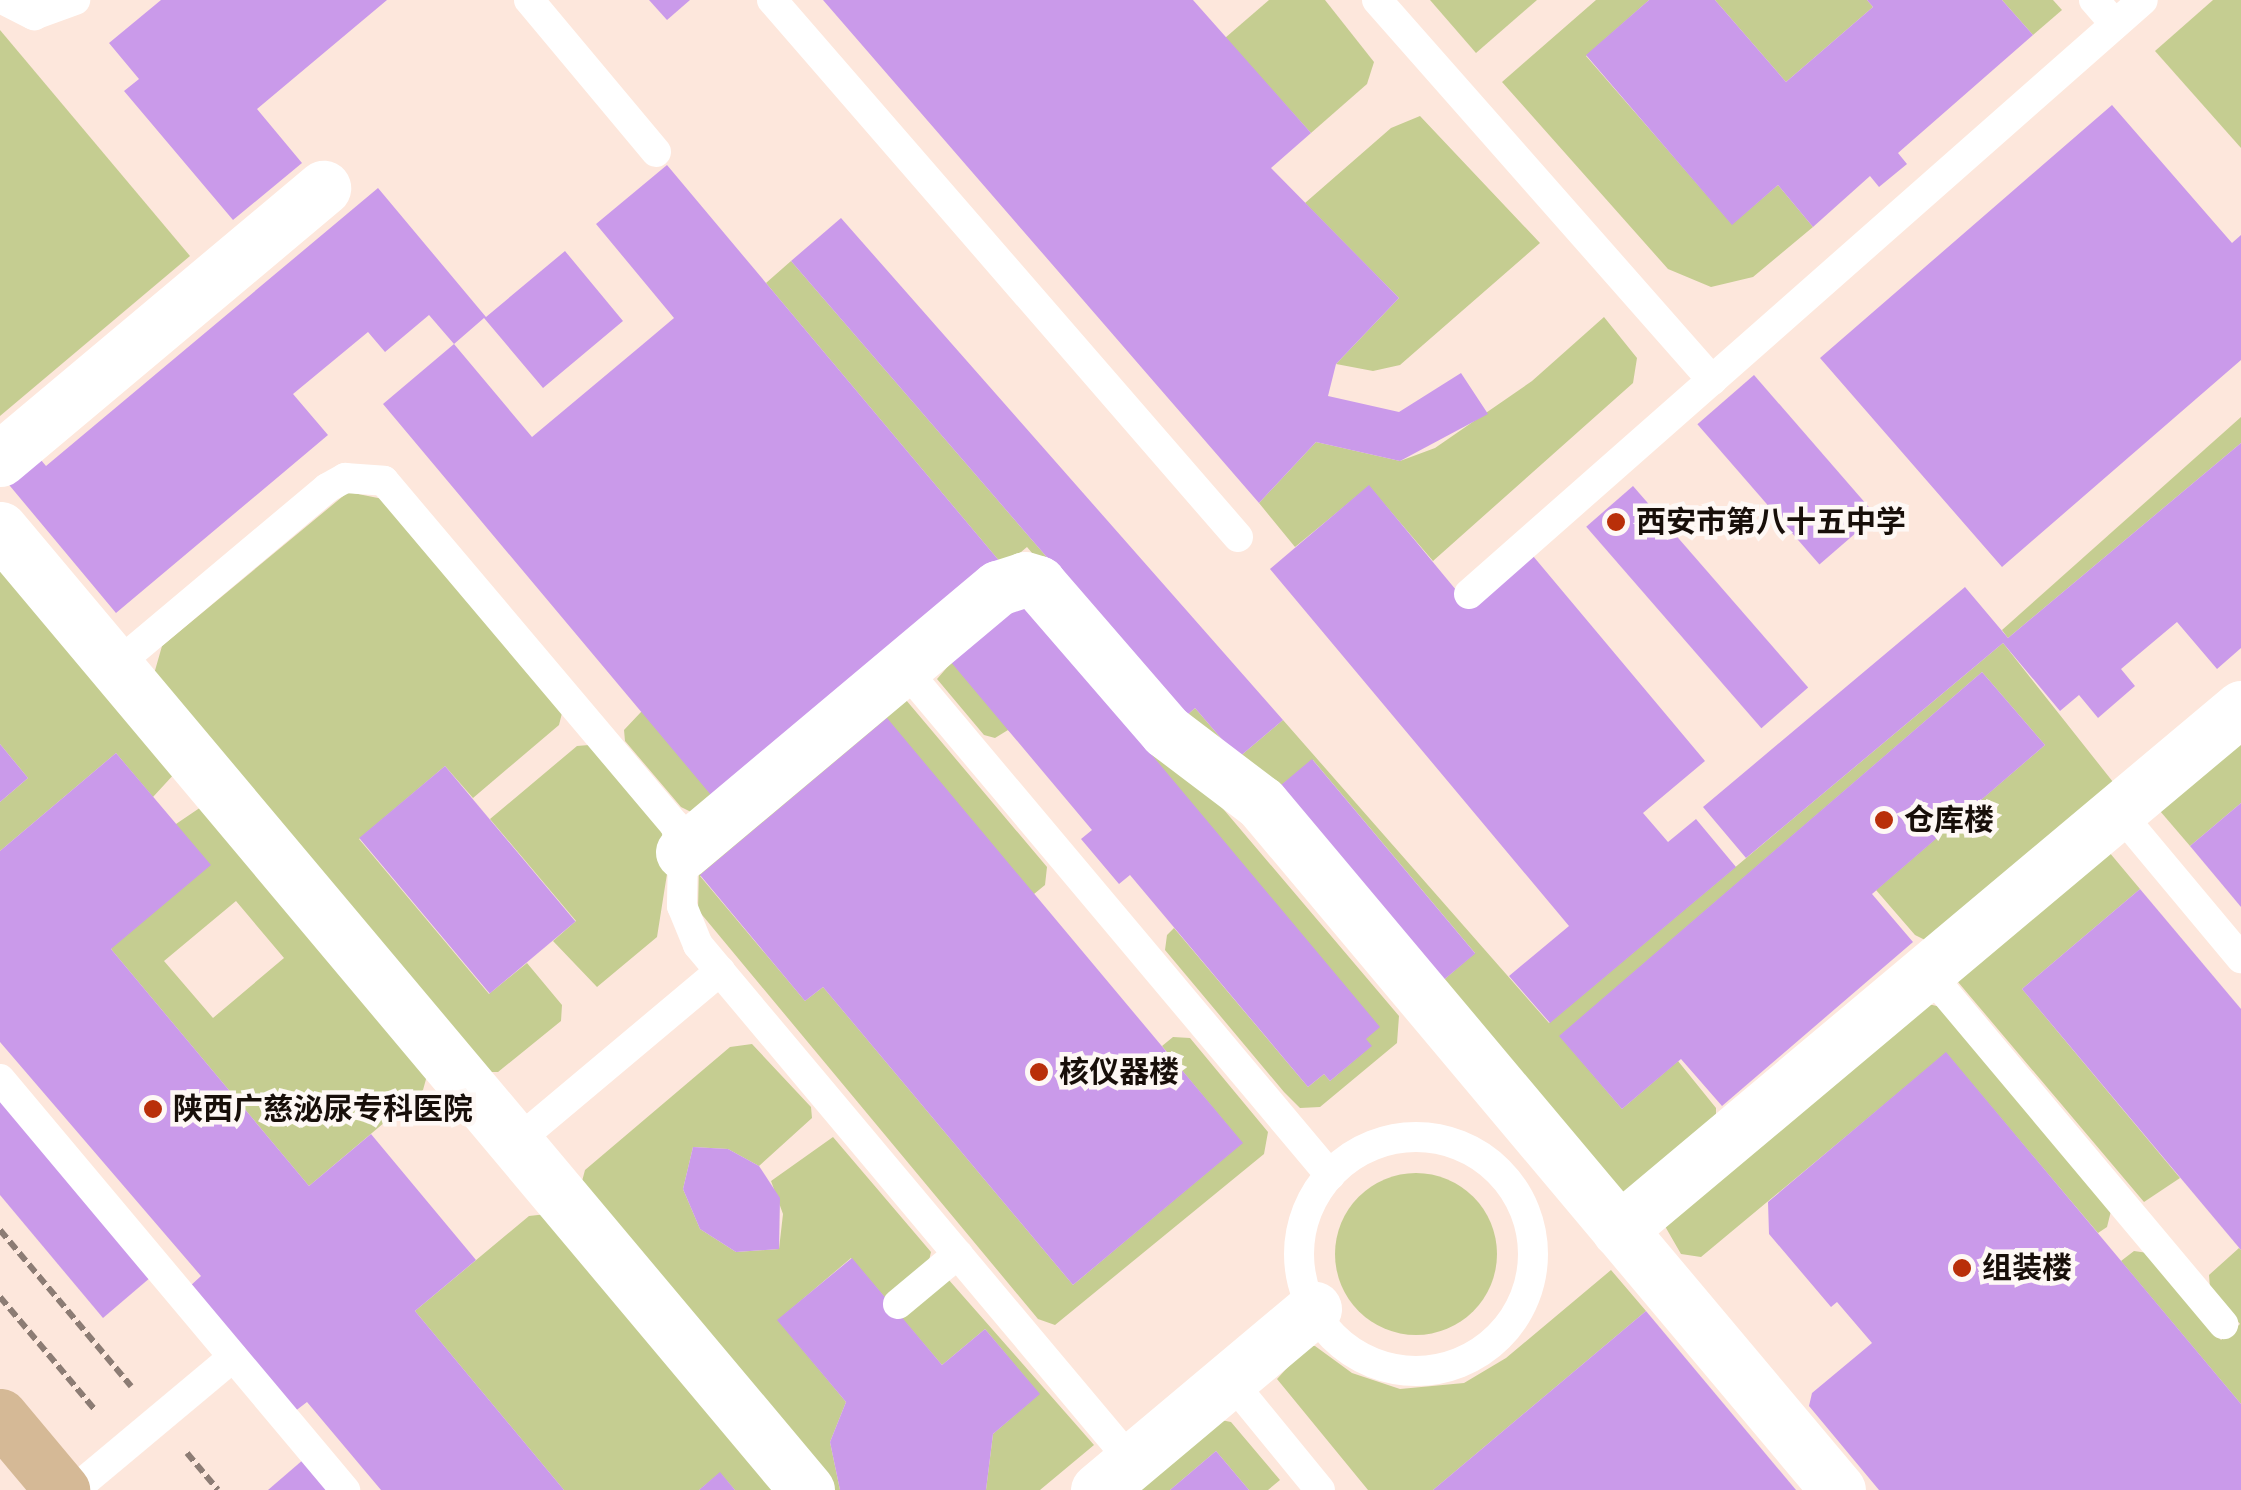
<!DOCTYPE html>
<html>
<head>
<meta charset="utf-8">
<style>
	body { margin:0 }
	#map { position:relative; width:2241px; height:1490px; overflow:hidden; background:#fde7dc; font-family:Jost,"Noto Sans SC",sans-serif }
	div>[style] { position:absolute }
	.green>* { inset:0; background:#c5cd91 }
	.round { border-radius:50% }
	.building>* { inset:0; background:#ca9aea; transform-origin:0 0 }
	.path>* { height:6px; margin-top:-3px; transform-origin:0; background:repeating-linear-gradient(90deg,#8c7c74 0 10px,transparent 0 15px) }
	.service>* { height:30px; margin:-15px; padding:0 15px; transform-origin:15px; border-radius:15px; background:#fff }
	.service>.ring { margin:-15px; padding:0; box-sizing:content-box; background:none; border:30px solid #fff; border-radius:50% }
	.minor>* { height:55px; margin:-27.5px; padding:0 27.5px; transform-origin:27.5px; border-radius:27.5px; background:#fff }
	.primary>* { height:55px; margin:-27.5px; padding:0 27.5px; transform-origin:27.5px; border-radius:27.5px; background:#d5b996 }
	.dots>* { width:28px; height:28px; translate:-50% -50%; box-sizing:border-box; border:5px solid #fef8f5; border-radius:50% }
	span { translate:-50% -50%; white-space:nowrap; text-align:center; line-height:1.15; -webkit-text-stroke:9px #fef8f5; paint-order:stroke }
	.poi-label { font-size:30px; color:#180f0a; font-weight:700 }
	.left { translate:0 -50%; text-align:left }
</style>
</head>
<body>
<div id="map">
	<div class="green">
		<i style="clip-path:polygon(1269px 0,1325px 0,1374px 62px,1367px 84px,1311px 133px,1225px 38px)"></i>
		<i style="clip-path:polygon(1430px 0,1537px 0,1476px 53px)"></i>
		<i style="clip-path:polygon(1596px 0,1649px 0,1586px 56px,1732px 224px,1778px 185px,1813px 227px,1753px 277px,1711px 287px,1668px 269px,1502px 82px)"></i>
		<i style="clip-path:polygon(1715px 0,1867px 0,1873px 7px,1786px 82px)"></i>
		<i style="clip-path:polygon(2002px 0,2053px 0,2062px 10px,2033px 35px)"></i>
		<i style="clip-path:polygon(2213px 0,2241px 0,2241px 148px,2155px 51px)"></i>
		<i style="clip-path:polygon(0 30px,190px 256px,0 416px)"></i>
		<i style="clip-path:polygon(1420px 116px,1540px 243px,1400px 365px,1373px 371px,1336px 364px,1399px 298px,1305px 203px,1391px 128px)"></i>
		<i style="clip-path:polygon(791px 261px,1185px 717px,1195px 708px,1238px 758px,1283px 720px,1549px 1023px,2003px 643px,2113px 782px,1925px 940px,1915px 935px,1876px 890px,2045px 745px,1982px 672px,1560px 1036px,1622px 1109px,1678px 1061px,1716px 1108px,1716px 1120px,1627px 1199px,1432px 990px,1475px 953px,1313px 760px,1269px 795px,1175px 724px,1027px 547px,726px 799px,691px 812px,681px 807px,625px 741px,624px 730px,641px 712px,1001px 563px,766px 283px)"></i>
		<i style="clip-path:polygon(1604px 317px,1637px 358px,1633px 383px,1433px 561px,1369px 486px,1295px 547px,1259px 503px,1316px 442px,1400px 461px,1435px 448px,1532px 381px)"></i>
		<i style="clip-path:polygon(2241px 417px,2241px 443px,2008px 638px,2002px 630px)"></i>
		<i style="clip-path:polygon(348px 492px,383px 499px,562px 713px,559px 725px,473px 798px,445px 766px,359px 839px,489px 994px,527px 963px,562px 1005px,561px 1021px,498px 1072px,490px 1072px,154px 674px,162px 646px)"></i>
		<i style="clip-path:polygon(0 557px,176px 772px,153px 797px,116px 753px,0 851px,0 802px,28px 778px,0 744px)"></i>
		<i style="clip-path:polygon(1008px 597px,1219px 804px,1399px 1016px,1397px 1043px,1320px 1107px,1300px 1108px,1284px 1092px,1165px 950px,1167px 935px,1174px 928px,1308px 1087px,1324px 1074px,1330px 1081px,1371px 1046px,1008px 730px,995px 738px,984px 735px,937px 679px)"></i>
		<i style="clip-path:polygon(906px 700px,1047px 867px,1045px 885px,1034px 894px,700px 876px,805px 1001px,823px 987px,1073px 1285px,1242px 1143px,1162px 1046px,1173px 1037px,1190px 1038px,1268px 1132px,1264px 1154px,1055px 1325px,1038px 1319px,698px 910px,699px 865px)"></i>
		<i style="clip-path:polygon(2241px 731px,2241px 803px,2190px 846px,2154px 804px)"></i>
		<i style="clip-path:polygon(589px 745px,664px 834px,670px 855px,657px 937px,597px 987px,553px 941px,576px 921px,490px 819px,577px 746px)"></i>
		<i style="clip-path:polygon(evenodd,204px 805px,428px 1072px,423px 1090px,309px 1186px,111px 949px,176px 824px,204px 805px,236px 901px,284px 958px,213px 1018px,164px 961px,236px 901px)"></i>
		<i style="clip-path:polygon(2104px 846px,2140px 889px,2022px 989px,2180px 1178px,2144px 1202px,1958px 982px,1959px 973px)"></i>
		<i style="clip-path:polygon(1924px 1003px,1941px 1007px,2111px 1211px,2107px 1227px,2098px 1233px,1946px 1053px,1701px 1257px,1681px 1254px,1662px 1221px)"></i>
		<i style="clip-path:polygon(752px 1044px,811px 1107px,812px 1118px,759px 1166px,728px 1149px,693px 1147px,683px 1189px,700px 1229px,736px 1252px,779px 1249px,783px 1214px,771px 1181px,833px 1137px,931px 1252px,928px 1265px,887px 1300px,851px 1258px,778px 1320px,846px 1402px,830px 1442px,840px 1490px,831px 1490px,581px 1185px,585px 1170px,730px 1047px)"></i>
		<i class="round" style="left:1335px;top:1173px;width:162px;height:162px"></i>
		<i style="clip-path:polygon(547px 1214px,779px 1490px,735px 1490px,720px 1473px,699px 1490px,564px 1490px,415px 1311px,529px 1216px)"></i>
		<i style="clip-path:polygon(2239px 1248px,2241px 1250px,2241px 1404px,2121px 1261px,2134px 1251px,2148px 1253px,2221px 1340px,2240px 1324px,2210px 1288px,2209px 1275px)"></i>
		<i style="clip-path:polygon(1611px 1270px,1646px 1311px,1433px 1490px,1368px 1490px,1277px 1379px,1307px 1346px,1315px 1346px,1352px 1373px,1400px 1389px,1464px 1383px,1506px 1358px)"></i>
		<i style="clip-path:polygon(948px 1279px,1094px 1445px,1040px 1490px,986px 1490px,993px 1434px,1039px 1394px,985px 1329px,942px 1365px,900px 1316px)"></i>
		<i style="clip-path:polygon(1221px 1420px,1231px 1422px,1280px 1480px,1268px 1490px,1249px 1490px,1216px 1451px,1170px 1490px,1131px 1490px)"></i>
	</div>
	<div class="building">
		<i style="clip-path:polygon(161px 0,387px 0,257px 109px,302px 163px,233px 220px,124px 91px,139px 79px,109px 43px)"></i>
		<i style="clip-path:polygon(649px 0,690px 0,667px 20px)"></i>
		<i style="clip-path:polygon(823px 0,1193px 0,1311px 133px,1271px 168px,1399px 298px,1336px 364px,1328px 396px,1399px 412px,1461px 373px,1488px 414px,1400px 461px,1316px 442px,1259px 503px)"></i>
		<i style="clip-path:polygon(1649px 0,1715px 0,1786px 82px,1873px 7px,1867px 0,2002px 0,2033px 35px,1898px 153px,1907px 164px,1879px 187px,1870px 176px,1813px 227px,1778px 185px,1732px 225px,1586px 55px)"></i>
		<i style="clip-path:polygon(2112px 105px,2232px 243px,2241px 235px,2241px 360px,2002px 567px,1820px 358px)"></i>
		<i style="clip-path:polygon(667px 165px,1001px 563px,716px 801px,383px 404px,454px 344px,532px 437px,642px 345px,674px 318px,596px 224px)"></i>
		<i style="clip-path:polygon(378px 188px,486px 317px,565px 251px,623px 321px,543px 388px,484px 318px,454px 344px,429px 315px,385px 352px,368px 332px,293px 394px,328px 435px,116px 613px,5px 480px,36px 454px,46px 466px)"></i>
		<i style="clip-path:polygon(841px 218px,1283px 720px,1238px 758px,1195px 708px,1185px 717px,791px 261px)"></i>
		<i style="left:1754px;top:375px;width:186px;height:75px;rotate:49deg"></i>
		<i style="clip-path:polygon(2241px 443px,2241px 648px,2217px 669px,2177px 622px,2121px 669px,2135px 686px,2098px 718px,2079px 695px,2060px 711px,2003px 643px,1746px 858px,1703px 807px,1965px 587px,2008px 638px)"></i>
		<i style="clip-path:polygon(1369px 485px,1466px 602px,1528px 550px,1705px 761px,1643px 813px,1668px 842px,1696px 819px,1736px 867px,1550px 1023px,1509px 976px,1569px 926px,1270px 569px)"></i>
		<i style="left:1633px;top:486px;width:267px;height:62px;rotate:49deg"></i>
		<i style="clip-path:polygon(1022px 600px,1380px 1027px,1366px 1039px,1372px 1046px,1330px 1081px,1324px 1074px,1308px 1087px,1130px 875px,1119px 884px,1081px 839px,1092px 830px,950px 661px)"></i>
		<i style="clip-path:polygon(1982px 672px,2045px 745px,1872px 894px,1913px 942px,1722px 1106px,1681px 1059px,1622px 1109px,1559px 1036px)"></i>
		<i style="clip-path:polygon(887px 718px,1243px 1143px,1073px 1285px,823px 987px,805px 1001px,700px 875px)"></i>
		<i style="clip-path:polygon(0 744px,28px 778px,0 802px)"></i>
		<i style="clip-path:polygon(116px 753px,211px 865px,111px 949px,309px 1186px,371px 1134px,476px 1260px,415px 1311px,564px 1490px,381px 1490px,307px 1402px,294px 1412px,189px 1287px,201px 1276px,0 1042px,0 851px)"></i>
		<i style="left:1312px;top:759px;width:254px;height:56px;rotate:50deg"></i>
		<i style="left:445px;top:766px;width:203px;height:112px;rotate:50deg"></i>
		<i style="clip-path:polygon(2241px 803px,2241px 907px,2190px 846px)"></i>
		<i style="clip-path:polygon(2140px 889px,2241px 1009px,2241px 1250px,2022px 989px)"></i>
		<i style="clip-path:polygon(1946px 1052px,2241px 1404px,2241px 1490px,1879px 1490px,1809px 1406px,1812px 1393px,1872px 1343px,1837px 1302px,1831px 1307px,1769px 1234px,1768px 1202px)"></i>
		<i style="clip-path:polygon(0 1097px,151px 1277px,103px 1318px,0 1195px)"></i>
		<i style="clip-path:polygon(693px 1147px,728px 1149px,759px 1166px,780px 1198px,779px 1249px,736px 1252px,700px 1229px,683px 1189px)"></i>
		<i style="clip-path:polygon(852px 1258px,942px 1365px,985px 1329px,1040px 1394px,993px 1434px,986px 1490px,840px 1490px,830px 1442px,846px 1402px,777px 1320px)"></i>
		<i style="clip-path:polygon(1646px 1311px,1796px 1490px,1433px 1490px)"></i>
		<i style="clip-path:polygon(1216px 1451px,1249px 1490px,1170px 1490px)"></i>
		<i style="clip-path:polygon(304px 1459px,330px 1490px,268px 1490px)"></i>
		<i style="clip-path:polygon(720px 1472px,735px 1490px,699px 1490px)"></i>
	</div>
	<div class="path">
		<i style="left:0;top:1230px;width:204px;rotate:50deg"></i>
		<i style="left:0;top:1297px;width:149px;rotate:49.9deg"></i>
		<i style="left:187px;top:1453px;width:48px;rotate:50deg"></i>
	</div>
	<div class="service">
		<i style="left:4px;top:0;width:34px;rotate:27deg"></i>
		<i style="left:34px;top:15px;width:44px;rotate:-20.1deg"></i>
		<i style="left:529px;top:0;width:198px;rotate:50.1deg"></i>
		<i style="left:772px;top:0;width:711px;rotate:49.05deg"></i>
		<i style="left:1377px;top:0;width:507px;rotate:48.6deg"></i>
		<i style="left:2094px;top:0;width:32px;rotate:49deg"></i>
		<i style="left:1469px;top:594px;width:898px;rotate:-41.39deg"></i>
		<i style="left:115px;top:666px;width:277px;rotate:-40deg"></i>
		<i style="left:327px;top:488px;width:21px;rotate:-29deg"></i>
		<i style="left:345px;top:478px;width:39px;rotate:4deg"></i>
		<i style="left:384px;top:481px;width:451px;rotate:49.8deg"></i>
		<i style="left:675px;top:825px;width:28px;rotate:73deg"></i>
		<i style="left:683px;top:852px;width:54px;rotate:91.1deg"></i>
		<i style="left:682px;top:906px;width:42px;rotate:67.7deg"></i>
		<i style="left:698px;top:945px;width:675px;rotate:49.99deg"></i>
		<i style="left:903px;top:667px;width:664px;rotate:49.95deg"></i>
		<i style="left:2118px;top:811px;width:192px;rotate:50.1deg"></i>
		<i style="left:1927px;top:971px;width:461px;rotate:50deg"></i>
		<i style="left:0;top:1079px;width:537px;rotate:49.99deg"></i>
		<i class="ring" style="left:1299px;top:1137px;width:204px;height:204px"></i>
		<i style="left:515px;top:1143px;width:268px;rotate:-40deg"></i>
		<i style="left:898px;top:1304px;width:78px;rotate:-39.8deg"></i>
		<i style="left:1230px;top:1380px;width:142px;rotate:50.7deg"></i>
		<i style="left:74px;top:1490px;width:207px;rotate:-39.9deg"></i>
	</div>
	<div class="minor">
		<i style="left:0;top:459px;width:422px;rotate:-40deg"></i>
		<i style="left:0;top:529px;width:1255px;rotate:49.98deg"></i>
		<i style="left:683px;top:852px;width:411px;rotate:-40deg"></i>
		<i style="left:998px;top:588px;width:28px;rotate:-18deg"></i>
		<i style="left:1025px;top:579px;width:14px;rotate:17deg"></i>
		<i style="left:1038px;top:583px;width:196px;rotate:49.1deg"></i>
		<i style="left:1166px;top:731px;width:119px;rotate:37.2deg"></i>
		<i style="left:1261px;top:803px;width:897px;rotate:49.97deg"></i>
		<i style="left:1619px;top:1230px;width:812px;rotate:-40deg"></i>
		<i style="left:1098px;top:1490px;width:282px;rotate:-40deg"></i>
	</div>
	<div class="primary">
		<i style="left:0;top:1416px;width:97px;rotate:50deg"></i>
	</div>
	<div class="dots">
		<i style="left:1616px;top:522px;background:#b92f09"></i>
		<i style="left:1884px;top:820px;background:#b92f09"></i>
		<i style="left:1039px;top:1072px;background:#b92f09"></i>
		<i style="left:153px;top:1109px;background:#b92f09"></i>
		<i style="left:1962px;top:1268px;background:#b92f09"></i>
	</div>
	<div class="poi-label">
		<span class="left" style="left:1636px;top:522px">西安市第八十五中学</span>
		<span class="left" style="left:1904px;top:820px">仓库楼</span>
		<span class="left" style="left:1059px;top:1072px">核仪器楼</span>
		<span class="left" style="left:173px;top:1109px">陕西广慈泌尿专科医院</span>
		<span class="left" style="left:1982px;top:1268px">组装楼</span>
	</div>
</div>
</body>
</html>
